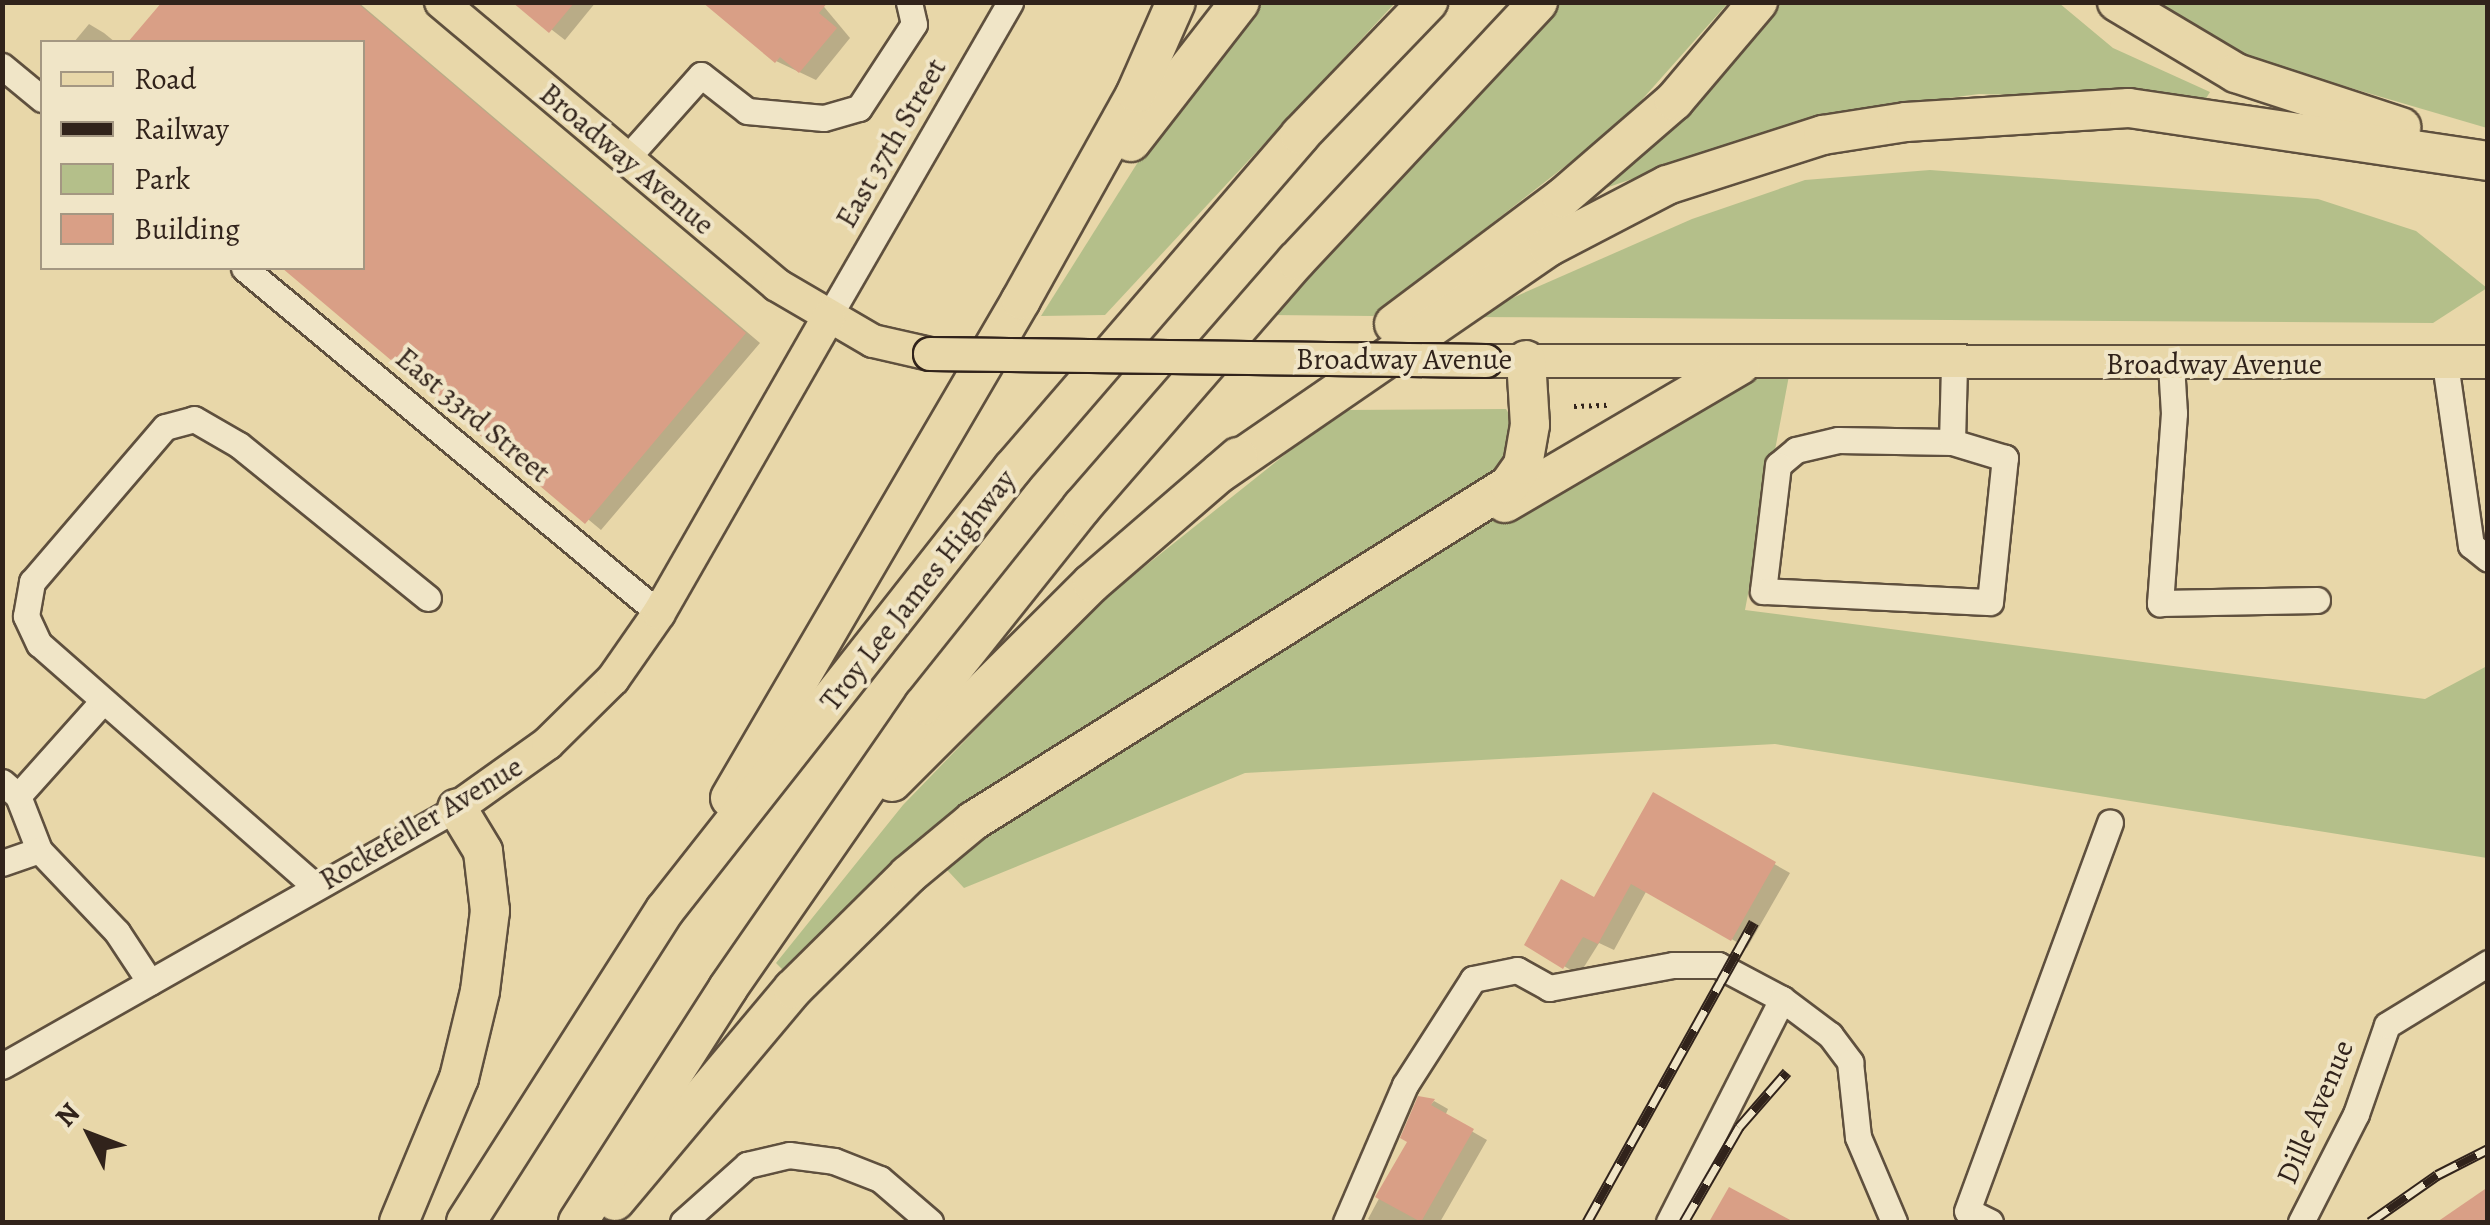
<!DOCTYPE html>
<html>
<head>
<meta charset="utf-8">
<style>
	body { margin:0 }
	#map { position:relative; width:2490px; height:1225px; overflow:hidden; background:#e8d7a9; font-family:Alegreya,serif }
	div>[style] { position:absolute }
	.green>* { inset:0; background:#b4bf8a }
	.shadow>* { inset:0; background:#0003 }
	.building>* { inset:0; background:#d99f86 }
	.path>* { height:5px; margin-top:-2.5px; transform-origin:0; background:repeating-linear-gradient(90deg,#31231b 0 2.5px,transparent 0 7.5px) }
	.roads { filter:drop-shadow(2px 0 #5f503e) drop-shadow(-2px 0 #5f503e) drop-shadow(0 2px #5f503e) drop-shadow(0 -2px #5f503e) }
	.minor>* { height:25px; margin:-12.5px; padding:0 12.5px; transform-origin:12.5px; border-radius:12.5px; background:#f0e5c7 }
	.major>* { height:32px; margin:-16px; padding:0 16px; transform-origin:16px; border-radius:16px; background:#e8d7a9 }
	.highway>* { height:38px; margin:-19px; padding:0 19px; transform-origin:19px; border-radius:19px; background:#e8d7a9 }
	.rail>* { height:11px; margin-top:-5.5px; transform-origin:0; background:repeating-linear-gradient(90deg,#f0e5c7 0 22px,#31231b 0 44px); box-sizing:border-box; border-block:2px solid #31231b }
	.bridges { filter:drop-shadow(2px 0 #31231b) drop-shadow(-2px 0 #31231b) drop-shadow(0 2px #31231b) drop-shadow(0 -2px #31231b) }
	.major-bridge>* { height:32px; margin:-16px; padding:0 16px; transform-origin:16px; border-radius:16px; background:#e8d7a9 }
	span { translate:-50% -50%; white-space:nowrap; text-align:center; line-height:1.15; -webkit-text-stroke:8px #f0e5c7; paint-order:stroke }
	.street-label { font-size:30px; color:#31231b }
	.frame { position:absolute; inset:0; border:5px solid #31231b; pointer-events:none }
	.legend { position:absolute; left:40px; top:40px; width:325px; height:230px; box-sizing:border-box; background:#f0e5c7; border:2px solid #a49782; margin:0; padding:12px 18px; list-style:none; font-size:30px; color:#31231b }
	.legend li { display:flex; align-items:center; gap:20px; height:50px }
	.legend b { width:50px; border:2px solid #a49782 }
	.north { position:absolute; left:40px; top:1085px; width:100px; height:100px; -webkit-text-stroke:8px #f0e5c7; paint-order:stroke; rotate:312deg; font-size:28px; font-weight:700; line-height:40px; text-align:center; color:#31231b }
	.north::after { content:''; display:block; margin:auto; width:35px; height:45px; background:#31231b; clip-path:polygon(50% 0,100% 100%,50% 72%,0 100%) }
</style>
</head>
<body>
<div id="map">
	<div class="green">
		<i style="clip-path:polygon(1263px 3px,1395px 3px,1105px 315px,1041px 316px,1155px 135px)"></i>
		<i style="clip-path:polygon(1547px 3px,1728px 3px,1622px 122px,1373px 316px,1256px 315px)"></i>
		<i style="clip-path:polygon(1777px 3px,2059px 3px,2113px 48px,2210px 92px,2205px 100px,1979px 94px,1889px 106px,1783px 127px,1600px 190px,1687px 114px)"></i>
		<i style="clip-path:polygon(2139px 3px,2487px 3px,2487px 128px,2208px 46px)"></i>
		<i style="clip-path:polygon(1930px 170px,2318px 199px,2416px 231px,2487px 288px,2433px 323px,1469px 317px,1692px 219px,1805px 180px)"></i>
		<i style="clip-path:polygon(1740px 365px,1791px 365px,1745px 610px,2425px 699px,2487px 666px,2487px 858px,1775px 744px,1245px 773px,964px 888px,933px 855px)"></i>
		<i style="clip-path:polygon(1506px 409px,1516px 425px,1511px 464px,990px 786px,929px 833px,783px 970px,776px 963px,903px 805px,1095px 606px,1341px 410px)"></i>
	</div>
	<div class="shadow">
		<i style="clip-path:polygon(166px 2px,358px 2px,760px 343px,601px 530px,286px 268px,362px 268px,362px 42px,132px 42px)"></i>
		<i style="clip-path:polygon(516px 2px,596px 2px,565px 40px)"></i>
		<i style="clip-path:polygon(820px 2px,850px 38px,816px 80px,776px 61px)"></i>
		<i style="clip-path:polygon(89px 24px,104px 33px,115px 42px,74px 42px)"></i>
		<i style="clip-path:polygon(1654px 796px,1790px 873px,1747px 948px,1647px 890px,1614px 950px,1599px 943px,1579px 975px,1527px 944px,1595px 900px)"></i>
		<i style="clip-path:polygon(1434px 1101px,1448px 1109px,1445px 1116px,1487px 1140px,1440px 1222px,1373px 1222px,1368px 1219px,1410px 1141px,1403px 1137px)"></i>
	</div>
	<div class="building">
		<i style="clip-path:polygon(162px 2px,356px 2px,746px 333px,585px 524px,282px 268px,362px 268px,362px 42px,128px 42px)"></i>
		<i style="clip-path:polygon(512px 2px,575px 2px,549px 33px)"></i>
		<i style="clip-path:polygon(702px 2px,828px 2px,819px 13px,837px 28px,799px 73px,780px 57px,775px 63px)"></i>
		<i style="clip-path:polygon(1653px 792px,1776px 862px,1731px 941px,1631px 884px,1598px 944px,1583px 937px,1563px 969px,1524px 945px,1561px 879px,1594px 897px)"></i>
		<i style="clip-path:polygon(1418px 1096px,1435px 1099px,1431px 1105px,1474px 1129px,1421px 1222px,1375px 1197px,1407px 1142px,1400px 1138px)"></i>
		<i style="clip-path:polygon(1729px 1187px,1794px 1222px,1709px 1222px)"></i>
		<i style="clip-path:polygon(2488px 1187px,2488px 1222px,2437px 1222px)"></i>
	</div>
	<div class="path">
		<i style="left:1574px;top:406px;width:35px;rotate:-2deg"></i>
	</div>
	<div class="roads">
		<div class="minor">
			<i style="left:2px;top:66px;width:52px;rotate:39.5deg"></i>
			<i style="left:627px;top:158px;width:111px;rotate:-48.3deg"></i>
			<i style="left:701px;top:75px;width:58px;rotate:38deg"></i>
			<i style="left:747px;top:111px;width:77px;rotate:5.2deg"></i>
			<i style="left:824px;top:118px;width:36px;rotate:-16deg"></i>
			<i style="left:859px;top:108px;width:100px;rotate:-56.8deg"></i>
			<i style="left:914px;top:24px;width:23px;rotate:-103deg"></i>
			<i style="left:244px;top:268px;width:540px;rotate:39.74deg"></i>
			<i style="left:829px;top:316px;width:362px;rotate:-60deg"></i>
			<i style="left:2445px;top:363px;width:184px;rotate:81.9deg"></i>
			<i style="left:2471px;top:545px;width:22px;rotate:39deg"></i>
			<i style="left:2171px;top:364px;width:49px;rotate:86.5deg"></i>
			<i style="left:2174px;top:413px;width:191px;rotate:94.2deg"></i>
			<i style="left:2160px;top:603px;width:157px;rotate:-1.1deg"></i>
			<i style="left:1952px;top:442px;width:114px;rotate:-179deg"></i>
			<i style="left:1838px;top:440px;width:43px;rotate:166.6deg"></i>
			<i style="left:1796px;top:450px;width:23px;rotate:140deg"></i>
			<i style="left:1778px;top:465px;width:127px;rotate:96.8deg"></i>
			<i style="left:1763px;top:591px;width:227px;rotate:2.8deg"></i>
			<i style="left:1990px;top:602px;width:145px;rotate:-84.1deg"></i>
			<i style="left:2005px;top:458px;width:55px;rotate:-163.2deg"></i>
			<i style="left:1952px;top:442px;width:77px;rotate:-88.5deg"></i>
			<i style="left:2px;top:782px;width:21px;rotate:41deg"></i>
			<i style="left:18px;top:796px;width:58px;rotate:68.7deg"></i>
			<i style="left:39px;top:850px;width:113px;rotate:46.4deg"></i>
			<i style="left:117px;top:932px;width:60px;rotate:56.6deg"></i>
			<i style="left:18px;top:796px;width:127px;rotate:-48.2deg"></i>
			<i style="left:2px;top:863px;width:39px;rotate:-19deg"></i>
			<i style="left:316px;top:887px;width:368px;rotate:-138.7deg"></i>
			<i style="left:39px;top:644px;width:31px;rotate:-115deg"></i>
			<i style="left:26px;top:616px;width:35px;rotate:-80deg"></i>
			<i style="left:32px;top:582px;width:204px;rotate:-49.4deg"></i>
			<i style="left:165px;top:427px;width:30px;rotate:-15deg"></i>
			<i style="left:194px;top:419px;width:52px;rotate:30deg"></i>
			<i style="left:239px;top:445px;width:243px;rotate:39deg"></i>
			<i style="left:2px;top:1066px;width:523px;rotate:-29.55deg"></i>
			<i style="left:683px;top:1222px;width:86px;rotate:-41.7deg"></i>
			<i style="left:747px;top:1165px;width:43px;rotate:-13.4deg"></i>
			<i style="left:789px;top:1155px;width:45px;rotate:7.6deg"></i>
			<i style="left:834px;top:1161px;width:49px;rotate:21.4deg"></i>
			<i style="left:880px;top:1179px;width:66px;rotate:40.7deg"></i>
			<i style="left:1346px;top:1222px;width:149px;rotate:-66.7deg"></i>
			<i style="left:1405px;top:1085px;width:126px;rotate:-57.3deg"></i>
			<i style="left:1473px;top:979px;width:45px;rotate:-11.6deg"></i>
			<i style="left:1517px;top:970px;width:37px;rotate:29deg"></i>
			<i style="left:1549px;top:988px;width:126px;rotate:-10.5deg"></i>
			<i style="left:1673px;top:965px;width:45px"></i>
			<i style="left:1718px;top:965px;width:72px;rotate:28deg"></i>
			<i style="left:1782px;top:999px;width:60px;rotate:36.9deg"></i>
			<i style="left:1830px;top:1035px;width:34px;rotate:53deg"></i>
			<i style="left:1850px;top:1062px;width:75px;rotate:83.9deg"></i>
			<i style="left:1858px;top:1137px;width:92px;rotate:67deg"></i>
			<i style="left:1669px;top:1222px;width:250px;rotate:-63.1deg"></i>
			<i style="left:1990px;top:1222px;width:25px;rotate:-154deg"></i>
			<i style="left:1967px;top:1211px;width:414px;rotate:-69.8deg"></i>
			<i style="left:2301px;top:1222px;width:121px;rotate:-63deg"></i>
			<i style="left:2356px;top:1114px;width:94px;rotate:-70.8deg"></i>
			<i style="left:2387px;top:1025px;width:119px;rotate:-31.5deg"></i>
		</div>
		<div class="major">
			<i style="left:441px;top:2px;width:439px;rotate:40.1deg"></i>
			<i style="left:777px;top:285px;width:111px;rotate:30.3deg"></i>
			<i style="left:873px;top:341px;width:58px;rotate:12.8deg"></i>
			<i style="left:1486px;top:361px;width:1002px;rotate:0.06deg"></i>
			<i style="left:457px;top:808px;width:112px;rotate:-35.5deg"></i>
			<i style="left:548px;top:743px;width:91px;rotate:-44.6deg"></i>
			<i style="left:613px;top:679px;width:80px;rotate:-55.1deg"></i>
			<i style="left:659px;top:613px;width:342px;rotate:-60.2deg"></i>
		</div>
		<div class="highway">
			<i style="left:2117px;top:2px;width:139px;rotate:30.8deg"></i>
			<i style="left:2236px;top:73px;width:174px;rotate:18.1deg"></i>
			<i style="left:1131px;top:142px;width:177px;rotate:-52.1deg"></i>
			<i style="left:1394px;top:324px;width:210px;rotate:-36.9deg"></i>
			<i style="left:1562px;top:198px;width:148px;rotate:-40.9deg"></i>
			<i style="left:1674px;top:101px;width:130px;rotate:-49.7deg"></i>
			<i style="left:1221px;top:472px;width:397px;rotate:-34.5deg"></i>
			<i style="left:1548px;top:247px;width:134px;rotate:-27.5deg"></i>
			<i style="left:1667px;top:185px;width:164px;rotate:-17.8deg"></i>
			<i style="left:1823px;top:135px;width:84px;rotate:-8.9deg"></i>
			<i style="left:1906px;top:122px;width:223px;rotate:-3.6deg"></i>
			<i style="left:2129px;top:108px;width:363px;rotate:8.4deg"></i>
			<i style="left:1505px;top:503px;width:273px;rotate:-30.4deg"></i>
			<i style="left:892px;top:782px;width:282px;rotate:-44.9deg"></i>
			<i style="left:1092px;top:583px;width:193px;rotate:-40.8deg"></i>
			<i style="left:730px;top:798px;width:577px;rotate:-59.7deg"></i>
			<i style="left:1021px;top:300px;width:237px;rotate:-60.9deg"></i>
			<i style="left:1136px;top:93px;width:99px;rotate:-66.3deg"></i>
			<i style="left:615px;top:1201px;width:277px;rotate:-50deg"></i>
			<i style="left:793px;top:989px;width:162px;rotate:-44.7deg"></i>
			<i style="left:908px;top:875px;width:85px;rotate:-39.7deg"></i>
			<i style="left:973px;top:821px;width:633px;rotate:-32.08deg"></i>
			<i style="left:1509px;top:485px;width:24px;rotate:-55deg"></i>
			<i style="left:1523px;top:465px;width:41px;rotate:-80.1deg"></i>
			<i style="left:1530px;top:425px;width:65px;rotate:-93.5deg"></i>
			<i style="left:399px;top:1222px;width:156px;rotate:-67.4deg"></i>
			<i style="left:459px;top:1078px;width:89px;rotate:-76.4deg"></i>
			<i style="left:480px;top:991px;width:81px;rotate:-82.9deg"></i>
			<i style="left:490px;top:911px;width:60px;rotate:-96.7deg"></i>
			<i style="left:483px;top:851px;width:50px;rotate:-121.2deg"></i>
			<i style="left:466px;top:1222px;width:370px;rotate:-57.5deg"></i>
			<i style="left:665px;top:910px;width:563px;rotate:-51.79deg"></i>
			<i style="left:1013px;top:468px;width:440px;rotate:-49.2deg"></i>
			<i style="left:1300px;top:135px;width:185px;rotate:-46.1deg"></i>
			<i style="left:578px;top:1222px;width:278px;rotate:-57.3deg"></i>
			<i style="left:728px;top:988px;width:344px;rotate:-55.3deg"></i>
			<i style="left:924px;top:705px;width:253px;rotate:-51.4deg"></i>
			<i style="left:1082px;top:507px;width:326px;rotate:-49deg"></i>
			<i style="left:1296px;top:261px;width:354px;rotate:-46.9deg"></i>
		</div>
	</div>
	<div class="rail">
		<i style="left:1587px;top:1222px;width:343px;rotate:-60.9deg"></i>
		<i style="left:1684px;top:1222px;width:110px;rotate:-59.9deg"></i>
		<i style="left:1739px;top:1127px;width:73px;rotate:-48.9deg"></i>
		<i style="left:2370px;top:1222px;width:82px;rotate:-35deg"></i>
		<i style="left:2437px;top:1175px;width:57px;rotate:-27deg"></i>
	</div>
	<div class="bridges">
		<div class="major-bridge">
			<i style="left:930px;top:354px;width:556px;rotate:0.72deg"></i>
		</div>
	</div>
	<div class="street-label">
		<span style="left:891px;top:143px;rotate:-60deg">East 37th Street</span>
		<span style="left:627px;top:159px;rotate:40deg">Broadway Avenue</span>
		<span style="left:1404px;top:359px">Broadway Avenue</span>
		<span style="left:2214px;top:364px">Broadway Avenue</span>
		<span style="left:473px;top:415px;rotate:40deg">East 33rd Street</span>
		<span style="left:918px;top:590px;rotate:-52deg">Troy Lee James Highway</span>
		<span style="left:421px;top:823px;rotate:-31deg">Rockefeller Avenue</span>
		<span style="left:2315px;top:1112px;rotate:-67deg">Dille Avenue</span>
	</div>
	<div class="frame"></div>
	<ul class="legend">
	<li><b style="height:12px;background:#e8d7a9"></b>Road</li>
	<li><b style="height:12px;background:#31231b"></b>Railway</li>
	<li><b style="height:28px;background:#b4bf8a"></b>Park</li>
	<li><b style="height:28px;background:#d99f86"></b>Building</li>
	</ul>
	<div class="north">N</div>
</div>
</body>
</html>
